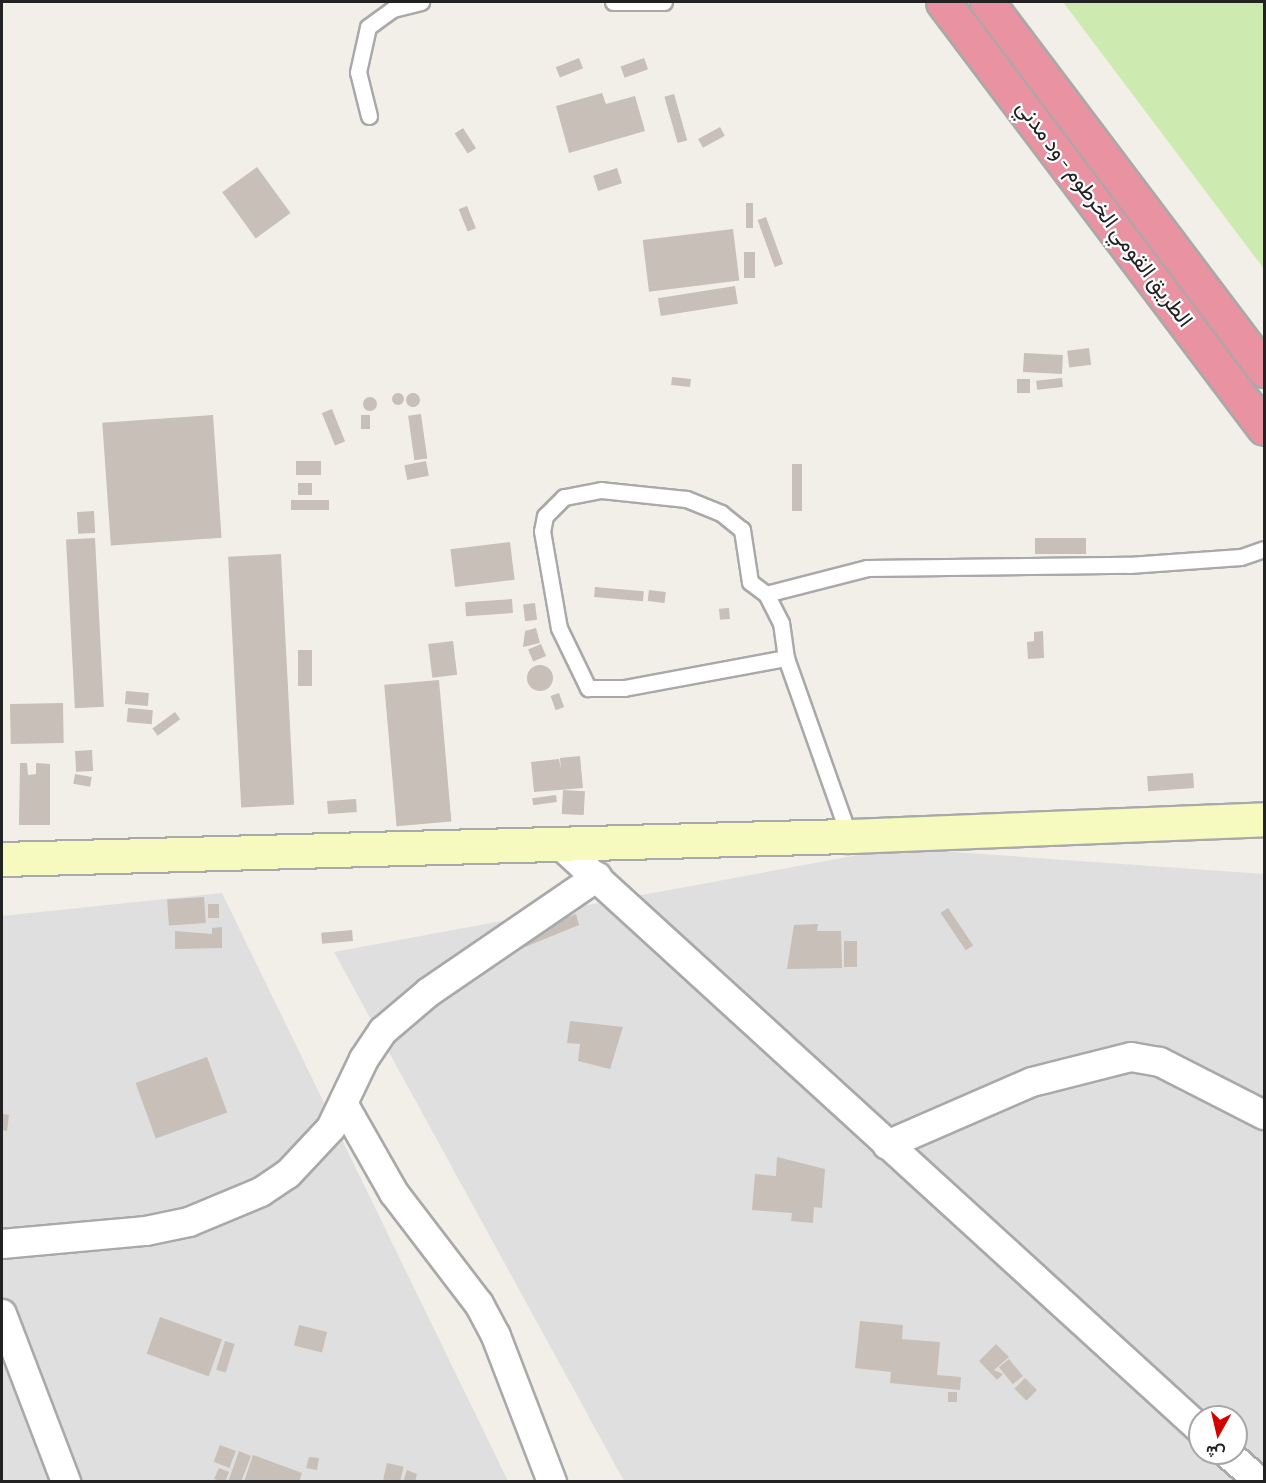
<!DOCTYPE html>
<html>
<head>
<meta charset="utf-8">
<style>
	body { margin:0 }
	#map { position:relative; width:1266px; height:1483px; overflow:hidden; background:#f2efe9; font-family:"Sofia Sans Condensed",Vazirmatn,sans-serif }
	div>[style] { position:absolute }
	.residential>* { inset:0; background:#e0dfdf }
	.grass>* { inset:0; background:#cdebb0 }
	.building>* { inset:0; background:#c7bfb8; transform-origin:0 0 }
	.round { border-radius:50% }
	.roads { filter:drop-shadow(2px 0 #a9a9a9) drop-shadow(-2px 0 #a9a9a9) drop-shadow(0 2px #a9a9a9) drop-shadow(0 -2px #a9a9a9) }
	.lane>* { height:15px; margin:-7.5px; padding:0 7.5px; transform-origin:7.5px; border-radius:7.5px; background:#fff }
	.street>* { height:28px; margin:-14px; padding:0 14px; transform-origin:14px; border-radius:14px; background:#fff }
	.secondary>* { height:33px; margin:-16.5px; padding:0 16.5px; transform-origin:16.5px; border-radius:16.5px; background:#f7fabf }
	.highway>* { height:33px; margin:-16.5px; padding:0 16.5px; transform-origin:16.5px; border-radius:16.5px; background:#e892a2 }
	span { translate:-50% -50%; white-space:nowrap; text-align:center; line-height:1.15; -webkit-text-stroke:4.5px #fff; paint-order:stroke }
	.street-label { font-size:22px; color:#222 }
	.frame { position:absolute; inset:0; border:3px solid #222; pointer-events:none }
	.north { position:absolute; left:1188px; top:1405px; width:60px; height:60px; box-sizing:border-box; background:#fff; border:2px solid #a7a7a7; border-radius:50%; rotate:188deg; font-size:16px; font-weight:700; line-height:24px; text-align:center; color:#222 }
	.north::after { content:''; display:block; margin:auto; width:21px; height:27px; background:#d40000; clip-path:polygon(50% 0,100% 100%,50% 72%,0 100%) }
</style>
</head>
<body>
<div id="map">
	<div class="residential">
		<i style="clip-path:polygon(evenodd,896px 848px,1264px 874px,1264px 1481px,624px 1481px,334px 952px,896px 848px,1200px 1417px,1236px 1417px,1236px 1453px,1200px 1453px,1200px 1417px)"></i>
		<i style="clip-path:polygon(222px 893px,508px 1481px,2px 1481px,2px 916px)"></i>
	</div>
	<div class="grass">
		<i style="clip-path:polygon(1063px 2px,1264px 2px,1264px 269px)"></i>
	</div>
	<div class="building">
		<i style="left:579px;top:58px;width:11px;height:25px;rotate:68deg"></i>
		<i style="left:644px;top:58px;width:12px;height:25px;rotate:70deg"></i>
		<i style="clip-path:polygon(602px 93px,606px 104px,635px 96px,645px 131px,569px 153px,556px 106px)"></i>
		<i style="left:674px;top:94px;width:48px;height:10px;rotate:74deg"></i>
		<i style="left:720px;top:127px;width:10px;height:25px;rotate:61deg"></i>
		<i style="left:463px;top:128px;width:24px;height:10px;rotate:57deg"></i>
		<i style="left:257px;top:167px;width:57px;height:43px;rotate:54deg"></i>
		<i style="left:617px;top:168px;width:16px;height:25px;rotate:72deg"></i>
		<i style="left:746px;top:203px;width:7px;height:25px"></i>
		<i style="left:467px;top:206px;width:24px;height:9px;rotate:68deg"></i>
		<i style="left:766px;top:217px;width:50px;height:9px;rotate:70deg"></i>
		<i style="left:733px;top:229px;width:52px;height:91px;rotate:83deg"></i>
		<i style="left:744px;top:252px;width:11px;height:26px"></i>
		<i style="left:735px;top:286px;width:18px;height:78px;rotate:81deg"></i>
		<i style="left:1089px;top:348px;width:17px;height:22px;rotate:83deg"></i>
		<i style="left:1024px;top:353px;width:39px;height:19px;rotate:3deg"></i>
		<i style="left:672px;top:377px;width:19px;height:8px;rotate:6deg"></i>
		<i style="left:1062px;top:378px;width:9px;height:26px;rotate:84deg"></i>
		<i style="left:1017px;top:379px;width:13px;height:14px"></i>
		<i class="round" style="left:392px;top:393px;width:12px;height:12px"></i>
		<i class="round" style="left:406px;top:393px;width:14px;height:14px"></i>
		<i class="round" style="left:363px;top:397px;width:14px;height:14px"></i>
		<i style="left:332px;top:409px;width:35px;height:11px;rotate:68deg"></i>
		<i style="left:421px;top:414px;width:45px;height:13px;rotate:82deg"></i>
		<i style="left:213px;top:415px;width:123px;height:111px;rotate:86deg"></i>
		<i style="left:361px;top:415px;width:9px;height:14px"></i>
		<i style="left:321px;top:461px;width:14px;height:25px;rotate:90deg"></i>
		<i style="left:426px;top:461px;width:15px;height:22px;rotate:79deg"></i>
		<i style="left:792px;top:464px;width:10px;height:47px"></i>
		<i style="left:312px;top:483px;width:12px;height:14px;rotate:90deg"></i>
		<i style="left:329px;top:500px;width:10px;height:38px;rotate:90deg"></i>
		<i style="left:94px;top:511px;width:22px;height:17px;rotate:87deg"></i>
		<i style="left:95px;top:538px;width:169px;height:29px;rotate:87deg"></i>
		<i style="left:1035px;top:538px;width:51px;height:16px"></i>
		<i style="left:510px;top:542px;width:38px;height:60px;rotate:83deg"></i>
		<i style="left:281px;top:554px;width:251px;height:53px;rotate:87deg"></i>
		<i style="left:595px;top:587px;width:49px;height:10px;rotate:5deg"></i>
		<i style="left:649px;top:590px;width:17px;height:11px;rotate:7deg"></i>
		<i style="left:512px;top:599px;width:14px;height:47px;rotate:86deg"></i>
		<i style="left:535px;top:603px;width:17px;height:12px;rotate:83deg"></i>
		<i style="left:729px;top:608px;width:11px;height:10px;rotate:85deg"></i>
		<i style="clip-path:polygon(536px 628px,540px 643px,523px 647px,525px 631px)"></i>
		<i style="clip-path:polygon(1043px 631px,1044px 658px,1028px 659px,1027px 642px,1034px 641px,1034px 632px)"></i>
		<i style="left:453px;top:641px;width:34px;height:25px;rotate:83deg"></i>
		<i style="left:541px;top:644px;width:13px;height:14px;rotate:67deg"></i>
		<i style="left:298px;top:650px;width:14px;height:36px"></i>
		<i class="round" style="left:527px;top:665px;width:26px;height:26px"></i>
		<i style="left:439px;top:680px;width:142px;height:55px;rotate:85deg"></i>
		<i style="left:126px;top:691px;width:23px;height:13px;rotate:5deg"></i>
		<i style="left:559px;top:693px;width:15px;height:9px;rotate:70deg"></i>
		<i style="left:63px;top:703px;width:40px;height:53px;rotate:89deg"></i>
		<i style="left:128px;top:708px;width:25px;height:14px;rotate:5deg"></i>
		<i style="left:175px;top:712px;width:9px;height:28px;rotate:54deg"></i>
		<i style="left:92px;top:750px;width:21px;height:17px;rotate:87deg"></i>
		<i style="clip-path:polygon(580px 756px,583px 788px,534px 792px,531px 762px,559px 759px,561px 769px,560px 758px)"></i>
		<i style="clip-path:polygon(20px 763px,27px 763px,28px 775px,36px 774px,36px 763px,50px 764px,50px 825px,19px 825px)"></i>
		<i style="left:1193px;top:773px;width:15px;height:46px;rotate:86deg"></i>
		<i style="left:75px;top:774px;width:17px;height:10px;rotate:10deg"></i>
		<i style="left:563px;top:790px;width:22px;height:24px;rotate:3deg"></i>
		<i style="left:556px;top:795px;width:7px;height:24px;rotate:82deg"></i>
		<i style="left:356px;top:799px;width:13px;height:29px;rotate:86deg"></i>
		<i style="left:204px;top:897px;width:26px;height:37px;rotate:86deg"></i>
		<i style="left:208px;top:904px;width:11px;height:14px"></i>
		<i style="left:948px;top:908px;width:45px;height:9px;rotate:56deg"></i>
		<i style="clip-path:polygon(576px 914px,579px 925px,520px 949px,515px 937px)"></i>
		<i style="clip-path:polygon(818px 924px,817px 931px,841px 931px,842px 968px,787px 969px,794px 925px)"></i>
		<i style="clip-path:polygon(222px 927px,222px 948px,175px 949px,175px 931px,212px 934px,212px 928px)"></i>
		<i style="left:352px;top:930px;width:11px;height:31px;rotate:85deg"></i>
		<i style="left:844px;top:941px;width:13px;height:26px"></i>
		<i style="clip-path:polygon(570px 1021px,623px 1027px,610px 1069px,578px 1061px,580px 1044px,567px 1043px)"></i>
		<i style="left:207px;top:1057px;width:59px;height:76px;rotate:70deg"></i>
		<i style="clip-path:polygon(2px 1114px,9px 1115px,7px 1131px,2px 1130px)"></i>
		<i style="clip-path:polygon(777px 1157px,825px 1169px,822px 1208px,814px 1207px,813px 1223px,791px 1221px,792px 1213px,752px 1210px,755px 1174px,776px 1176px)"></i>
		<i style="left:160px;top:1317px;width:66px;height:39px;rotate:20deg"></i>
		<i style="clip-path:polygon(860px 1321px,903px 1325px,902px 1339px,940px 1342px,937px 1375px,961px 1377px,960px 1390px,890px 1383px,891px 1372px,855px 1368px)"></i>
		<i style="left:299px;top:1325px;width:29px;height:21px;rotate:14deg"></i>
		<i style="left:225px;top:1341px;width:10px;height:30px;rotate:17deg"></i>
		<i style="clip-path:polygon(996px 1344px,1009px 1357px,994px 1370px,1003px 1374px,997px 1380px,979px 1361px)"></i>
		<i style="left:1009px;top:1359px;width:22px;height:13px;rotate:51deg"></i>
		<i style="left:1025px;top:1378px;width:17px;height:15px;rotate:45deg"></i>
		<i style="left:948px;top:1392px;width:9px;height:10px"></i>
		<i style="left:220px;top:1445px;width:17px;height:18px;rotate:21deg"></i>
		<i style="clip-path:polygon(239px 1451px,251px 1456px,241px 1482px,228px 1482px)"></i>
		<i style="clip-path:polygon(253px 1455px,302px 1473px,299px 1482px,244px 1482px)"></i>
		<i style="clip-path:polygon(309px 1457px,319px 1458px,317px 1470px,306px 1468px)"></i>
		<i style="left:387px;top:1463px;width:17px;height:17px;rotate:13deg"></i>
		<i style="clip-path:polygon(219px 1468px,229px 1472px,225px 1482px,214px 1479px)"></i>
		<i style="clip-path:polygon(407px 1470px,417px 1474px,415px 1482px,403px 1482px)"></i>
	</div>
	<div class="roads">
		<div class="lane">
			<i style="left:613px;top:2px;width:51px"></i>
			<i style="left:369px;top:116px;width:45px;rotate:-104deg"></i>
			<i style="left:358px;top:72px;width:46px;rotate:-77.5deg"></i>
			<i style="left:368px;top:27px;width:31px;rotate:-36deg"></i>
			<i style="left:393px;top:9px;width:29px;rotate:-14deg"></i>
			<i style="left:766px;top:594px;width:20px;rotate:-143deg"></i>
			<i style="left:750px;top:582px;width:53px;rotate:-98.7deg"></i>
			<i style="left:742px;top:530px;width:27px;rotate:-141deg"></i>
			<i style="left:721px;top:513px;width:38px;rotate:-158deg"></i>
			<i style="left:686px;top:499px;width:85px;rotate:-174deg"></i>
			<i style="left:601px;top:490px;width:38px;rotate:169deg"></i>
			<i style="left:564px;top:497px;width:27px;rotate:135deg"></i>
			<i style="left:545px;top:516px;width:15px;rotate:101deg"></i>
			<i style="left:542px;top:531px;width:98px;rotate:80.1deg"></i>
			<i style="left:559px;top:628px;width:67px;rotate:64.2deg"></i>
			<i style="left:588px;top:688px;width:36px"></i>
			<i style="left:624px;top:688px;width:165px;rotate:-10.5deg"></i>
			<i style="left:849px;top:836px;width:189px;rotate:-109.5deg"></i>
			<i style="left:786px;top:658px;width:35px;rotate:-98deg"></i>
			<i style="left:781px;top:623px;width:33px;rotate:-117deg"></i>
			<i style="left:766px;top:594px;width:104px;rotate:-14.4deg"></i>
			<i style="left:867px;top:568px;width:262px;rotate:-0.7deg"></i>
			<i style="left:1129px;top:565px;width:112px;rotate:-4.1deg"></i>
			<i style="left:1241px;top:557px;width:24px;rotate:-19deg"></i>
		</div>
		<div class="street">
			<i style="left:557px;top:842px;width:871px;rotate:42.39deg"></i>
			<i style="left:344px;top:1105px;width:101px;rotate:60.4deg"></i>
			<i style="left:394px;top:1193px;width:140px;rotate:52.6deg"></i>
			<i style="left:479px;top:1304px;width:36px;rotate:62deg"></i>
			<i style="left:496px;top:1336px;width:156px;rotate:69deg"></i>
			<i style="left:887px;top:1145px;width:158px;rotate:-23.5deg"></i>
			<i style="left:1032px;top:1082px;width:102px;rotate:-14.2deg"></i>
			<i style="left:1131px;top:1057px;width:29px;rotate:10deg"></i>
			<i style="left:1160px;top:1062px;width:117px;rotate:27deg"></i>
			<i style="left:2px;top:1244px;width:145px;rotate:-5.2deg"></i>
			<i style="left:146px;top:1231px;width:44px;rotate:-11.8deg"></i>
			<i style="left:189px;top:1222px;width:78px;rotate:-22.6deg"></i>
			<i style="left:261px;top:1192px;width:32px;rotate:-34deg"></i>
			<i style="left:288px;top:1174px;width:63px;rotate:-46.9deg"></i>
			<i style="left:331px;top:1128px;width:76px;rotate:-64.4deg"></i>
			<i style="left:364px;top:1059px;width:34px;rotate:-56deg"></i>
			<i style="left:383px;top:1031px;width:60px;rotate:-40.3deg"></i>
			<i style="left:429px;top:992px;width:204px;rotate:-34.4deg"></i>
			<i style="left:2px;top:1314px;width:180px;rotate:69.1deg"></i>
			<i style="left:1227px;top:1453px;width:44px;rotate:41.3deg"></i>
		</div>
		<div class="secondary">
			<i style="left:2px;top:859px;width:847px;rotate:-1.56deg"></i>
			<i style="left:849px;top:836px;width:415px;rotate:-2.3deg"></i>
		</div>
		<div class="highway">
			<i style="left:943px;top:2px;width:533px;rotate:53deg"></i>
			<i style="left:987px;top:2px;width:461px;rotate:53deg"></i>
		</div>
	</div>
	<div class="street-label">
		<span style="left:1104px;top:214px;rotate:53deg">الطريق القومي الخرطوم - ود مدني</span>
	</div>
	<div class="frame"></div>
	<div class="north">ش</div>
</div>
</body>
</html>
